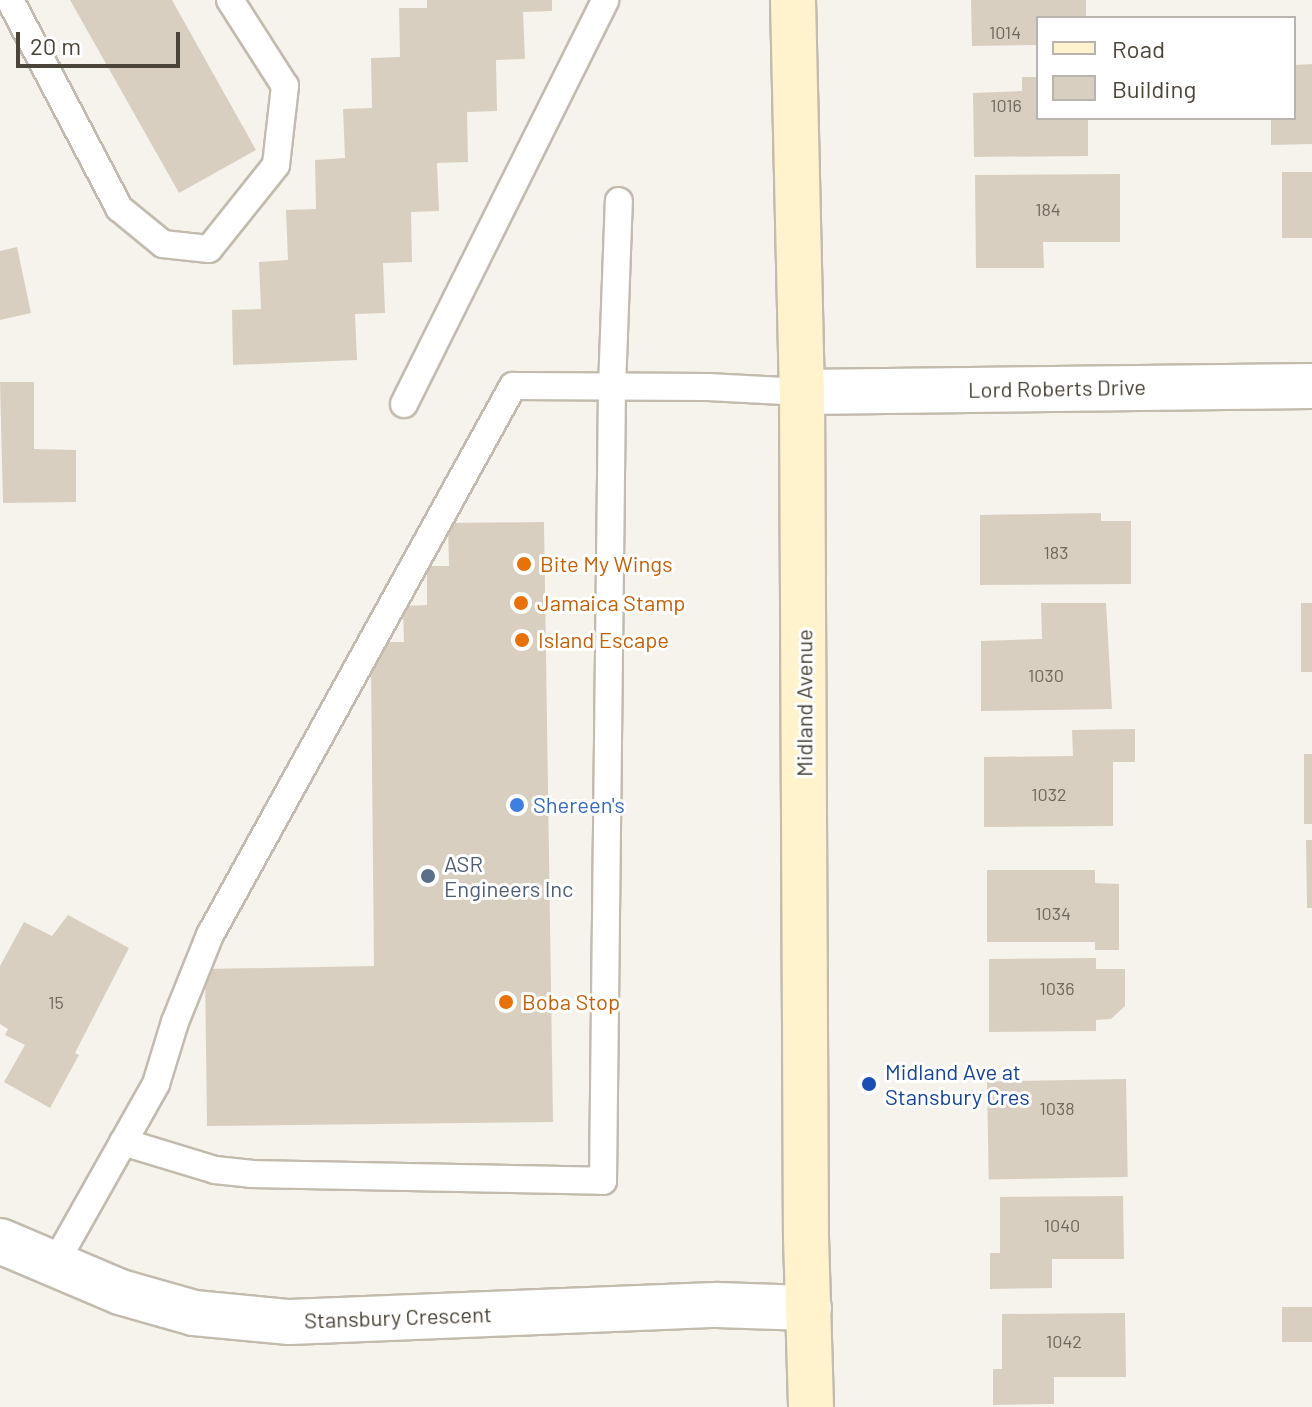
<!DOCTYPE html>
<html>
<head>
<meta charset="utf-8">
<style>
	body { margin:0 }
	#map { position:relative; width:1312px; height:1407px; overflow:hidden; background:#f6f3ec; font-family:Barlow,sans-serif }
	div>[style] { position:absolute }
	.building>* { inset:0; background:#d8cfc1; transform-origin:0 0 }
	.roads { filter:drop-shadow(2px 0 #c2bbae) drop-shadow(-2px 0 #c2bbae) drop-shadow(0 2px #c2bbae) drop-shadow(0 -2px #c2bbae) }
	.service>* { height:26px; margin:-13px; padding:0 13px; transform-origin:13px; border-radius:13px; background:#fff }
	.minor>* { height:44px; margin:-22px; padding:0 22px; transform-origin:22px; border-radius:22px; background:#fff }
	.secondary>* { height:44px; margin:-22px; padding:0 22px; transform-origin:22px; border-radius:22px; background:#fff3cd }
	.dots>* { width:22px; height:22px; translate:-50% -50%; box-sizing:border-box; border:4px solid #fff; border-radius:50% }
	span { translate:-50% -50%; white-space:nowrap; text-align:center; line-height:1.15; -webkit-text-stroke:6px #fff; paint-order:stroke }
	.number-label { font-size:18px; color:#6e675b }
	.number-label span { -webkit-text-stroke-width:0 }
	.street-label { font-size:22px; color:#4b4439 }
	.food-label { font-size:22px; color:#c56008 }
	.left { translate:0 -50%; text-align:left }
	.shop-label { font-size:22px; color:#366cbe }
	.service-label { font-size:22px; color:#4e5e75 }
	.transit-label { font-size:22px; color:#164399 }
	.legend { position:absolute; left:1036px; top:16px; width:260px; height:104px; box-sizing:border-box; background:#fff; border:2px solid #b7b4b0; margin:0; padding:10px 14px; list-style:none; font-size:24px; color:#4b4439 }
	.legend li { display:flex; align-items:center; gap:16px; height:40px }
	.legend b { width:40px; border:2px solid #b7b4b0 }
	.scale { position:absolute; left:16px; top:32px; width:164px; height:36px; box-sizing:border-box; border:4px solid #4b4439; border-top:0; padding-left:10px; font-size:24px; line-height:28px; white-space:nowrap; color:#4b4439; -webkit-text-stroke:6px #fff; paint-order:stroke }
</style>
</head>
<body>
<div id="map">
	<div class="building">
		<i style="clip-path:polygon(70px 0,172px 0,256px 150px,179px 193px)"></i>
		<i style="clip-path:polygon(427px 0,552px 0,552px 11px,523px 12px,525px 59px,496px 60px,497px 111px,467px 112px,468px 162px,437px 163px,439px 211px,411px 212px,412px 262px,383px 263px,385px 313px,355px 314px,357px 360px,233px 365px,232px 310px,261px 309px,259px 262px,288px 260px,286px 210px,316px 209px,315px 160px,345px 158px,343px 109px,372px 108px,371px 58px,400px 57px,399px 8px,427px 8px)"></i>
		<i style="clip-path:polygon(971px 0,1086px 0,1086px 18px,1038px 18px,1038px 45px,972px 46px)"></i>
		<i style="clip-path:polygon(1312px 64px,1312px 144px,1271px 145px,1271px 118px,1294px 118px,1294px 65px)"></i>
		<i style="clip-path:polygon(1022px 77px,1038px 77px,1038px 118px,1088px 118px,1088px 156px,974px 157px,973px 93px,1022px 91px)"></i>
		<i style="left:1312px;top:172px;width:66px;height:30px;rotate:90deg"></i>
		<i style="clip-path:polygon(1120px 174px,1120px 242px,1043px 242px,1044px 268px,976px 268px,975px 175px)"></i>
		<i style="clip-path:polygon(17px 247px,31px 313px,0 320px,0 251px)"></i>
		<i style="clip-path:polygon(0 382px,34px 382px,34px 449px,76px 450px,76px 502px,3px 503px)"></i>
		<i style="clip-path:polygon(1101px 513px,1101px 521px,1131px 521px,1131px 584px,980px 585px,980px 515px)"></i>
		<i style="clip-path:polygon(544px 522px,553px 1122px,207px 1126px,205px 969px,374px 966px,371px 665px,384px 642px,404px 642px,403px 606px,427px 605px,427px 566px,449px 566px,448px 523px)"></i>
		<i style="clip-path:polygon(1041px 603px,1106px 603px,1112px 709px,981px 711px,981px 641px,1042px 639px)"></i>
		<i style="left:1312px;top:603px;width:69px;height:11px;rotate:90deg"></i>
		<i style="clip-path:polygon(1135px 729px,1135px 762px,1113px 762px,1113px 826px,984px 827px,984px 757px,1073px 756px,1072px 730px)"></i>
		<i style="left:1304px;top:754px;width:8px;height:70px"></i>
		<i style="clip-path:polygon(1306px 840px,1312px 840px,1312px 908px,1307px 908px)"></i>
		<i style="clip-path:polygon(987px 870px,1095px 870px,1095px 883px,1119px 884px,1119px 950px,1095px 950px,1095px 942px,987px 942px)"></i>
		<i style="clip-path:polygon(68px 915px,129px 948px,75px 1053px,79px 1055px,50px 1108px,4px 1082px,25px 1045px,5px 1035px,8px 1029px,0 1024px,0 966px,24px 922px,52px 936px)"></i>
		<i style="clip-path:polygon(1096px 958px,1096px 969px,1125px 969px,1125px 1006px,1111px 1019px,1096px 1020px,1096px 1031px,989px 1032px,989px 959px)"></i>
		<i style="left:1126px;top:1079px;width:98px;height:139px;rotate:89deg"></i>
		<i style="clip-path:polygon(1123px 1196px,1124px 1259px,1052px 1259px,1052px 1288px,990px 1289px,990px 1253px,1000px 1253px,1000px 1197px)"></i>
		<i style="left:1282px;top:1307px;width:30px;height:35px"></i>
		<i style="clip-path:polygon(1125px 1313px,1126px 1377px,1054px 1377px,1054px 1404px,993px 1405px,993px 1369px,1002px 1369px,1002px 1314px)"></i>
	</div>
	<div class="roads">
		<div class="service">
			<i style="left:10px;top:0;width:235px;rotate:62.3deg"></i>
			<i style="left:119px;top:208px;width:57px;rotate:39.3deg"></i>
			<i style="left:163px;top:244px;width:46px;rotate:6.2deg"></i>
			<i style="left:209px;top:249px;width:107px;rotate:-51.4deg"></i>
			<i style="left:276px;top:165px;width:80px;rotate:-83.5deg"></i>
			<i style="left:285px;top:86px;width:102px;rotate:-122.6deg"></i>
			<i style="left:404px;top:404px;width:451px;rotate:-63.5deg"></i>
			<i style="left:123px;top:1142px;width:96px;rotate:16.9deg"></i>
			<i style="left:215px;top:1170px;width:36px;rotate:6deg"></i>
			<i style="left:251px;top:1174px;width:352px;rotate:1.1deg"></i>
			<i style="left:603px;top:1181px;width:793px;rotate:-89.35deg"></i>
			<i style="left:612px;top:388px;width:187px;rotate:-87.9deg"></i>
			<i style="left:54px;top:1265px;width:208px;rotate:-60.6deg"></i>
			<i style="left:156px;top:1084px;width:65px;rotate:-73deg"></i>
			<i style="left:175px;top:1022px;width:94px;rotate:-68.1deg"></i>
			<i style="left:210px;top:935px;width:627px;rotate:-61.11deg"></i>
			<i style="left:513px;top:386px;width:195px;rotate:0.3deg"></i>
			<i style="left:708px;top:387px;width:94px;rotate:3deg"></i>
		</div>
		<div class="minor">
			<i style="left:802px;top:392px;width:510px;rotate:-0.67deg"></i>
			<i style="left:0;top:1241px;width:130px;rotate:23deg"></i>
			<i style="left:120px;top:1292px;width:77px;rotate:15.8deg"></i>
			<i style="left:194px;top:1313px;width:96px;rotate:5.4deg"></i>
			<i style="left:290px;top:1322px;width:427px;rotate:-2.3deg"></i>
			<i style="left:717px;top:1305px;width:92px;rotate:1.9deg"></i>
		</div>
		<div class="secondary">
			<i style="left:793px;top:0;width:392px;rotate:88.7deg"></i>
			<i style="left:802px;top:392px;width:845px;rotate:89.73deg"></i>
			<i style="left:806px;top:1237px;width:170px;rotate:88.3deg"></i>
		</div>
	</div>
	<div class="dots">
		<i style="left:524px;top:564px;background:#e8710a"></i>
		<i style="left:521px;top:603px;background:#e8710a"></i>
		<i style="left:522px;top:640px;background:#e8710a"></i>
		<i style="left:517px;top:805px;background:#3f7fe0"></i>
		<i style="left:428px;top:876px;background:#5c6f8a"></i>
		<i style="left:506px;top:1002px;background:#e8710a"></i>
		<i style="left:869px;top:1084px;background:#1a4fb4"></i>
	</div>
	<div class="number-label">
		<span style="left:1005px;top:32px">1014</span>
		<span style="left:1006px;top:105px">1016</span>
		<span style="left:1048px;top:209px">184</span>
		<span style="left:1056px;top:552px">183</span>
		<span style="left:1046px;top:675px">1030</span>
		<span style="left:1049px;top:794px">1032</span>
		<span style="left:1053px;top:913px">1034</span>
		<span style="left:1057px;top:988px">1036</span>
		<span style="left:56px;top:1002px">15</span>
		<span style="left:1057px;top:1108px">1038</span>
		<span style="left:1062px;top:1225px">1040</span>
		<span style="left:1064px;top:1341px">1042</span>
	</div>
	<div class="street-label">
		<span style="left:1057px;top:388px;rotate:-1deg">Lord Roberts Drive</span>
		<span style="left:804px;top:703px;rotate:-90deg">Midland Avenue</span>
		<span style="left:398px;top:1317px;rotate:-2deg">Stansbury Crescent</span>
	</div>
	<div class="food-label">
		<span class="left" style="left:540px;top:564px">Bite My Wings</span>
		<span class="left" style="left:537px;top:603px">Jamaica Stamp</span>
		<span class="left" style="left:538px;top:640px">Island Escape</span>
		<span class="left" style="left:522px;top:1002px">Boba Stop</span>
	</div>
	<div class="shop-label">
		<span class="left" style="left:533px;top:805px">Shereen's</span>
	</div>
	<div class="service-label">
		<span class="left" style="left:444px;top:876px">ASR<br>Engineers Inc</span>
	</div>
	<div class="transit-label">
		<span class="left" style="left:885px;top:1084px">Midland Ave at<br>Stansbury Cres</span>
	</div>
	<ul class="legend">
	<li><b style="height:10px;background:#fff3cd"></b>Road</li>
	<li><b style="height:22px;background:#d8cfc1"></b>Building</li>
	</ul>
	<div class="scale">20 m</div>
</div>
</body>
</html>
